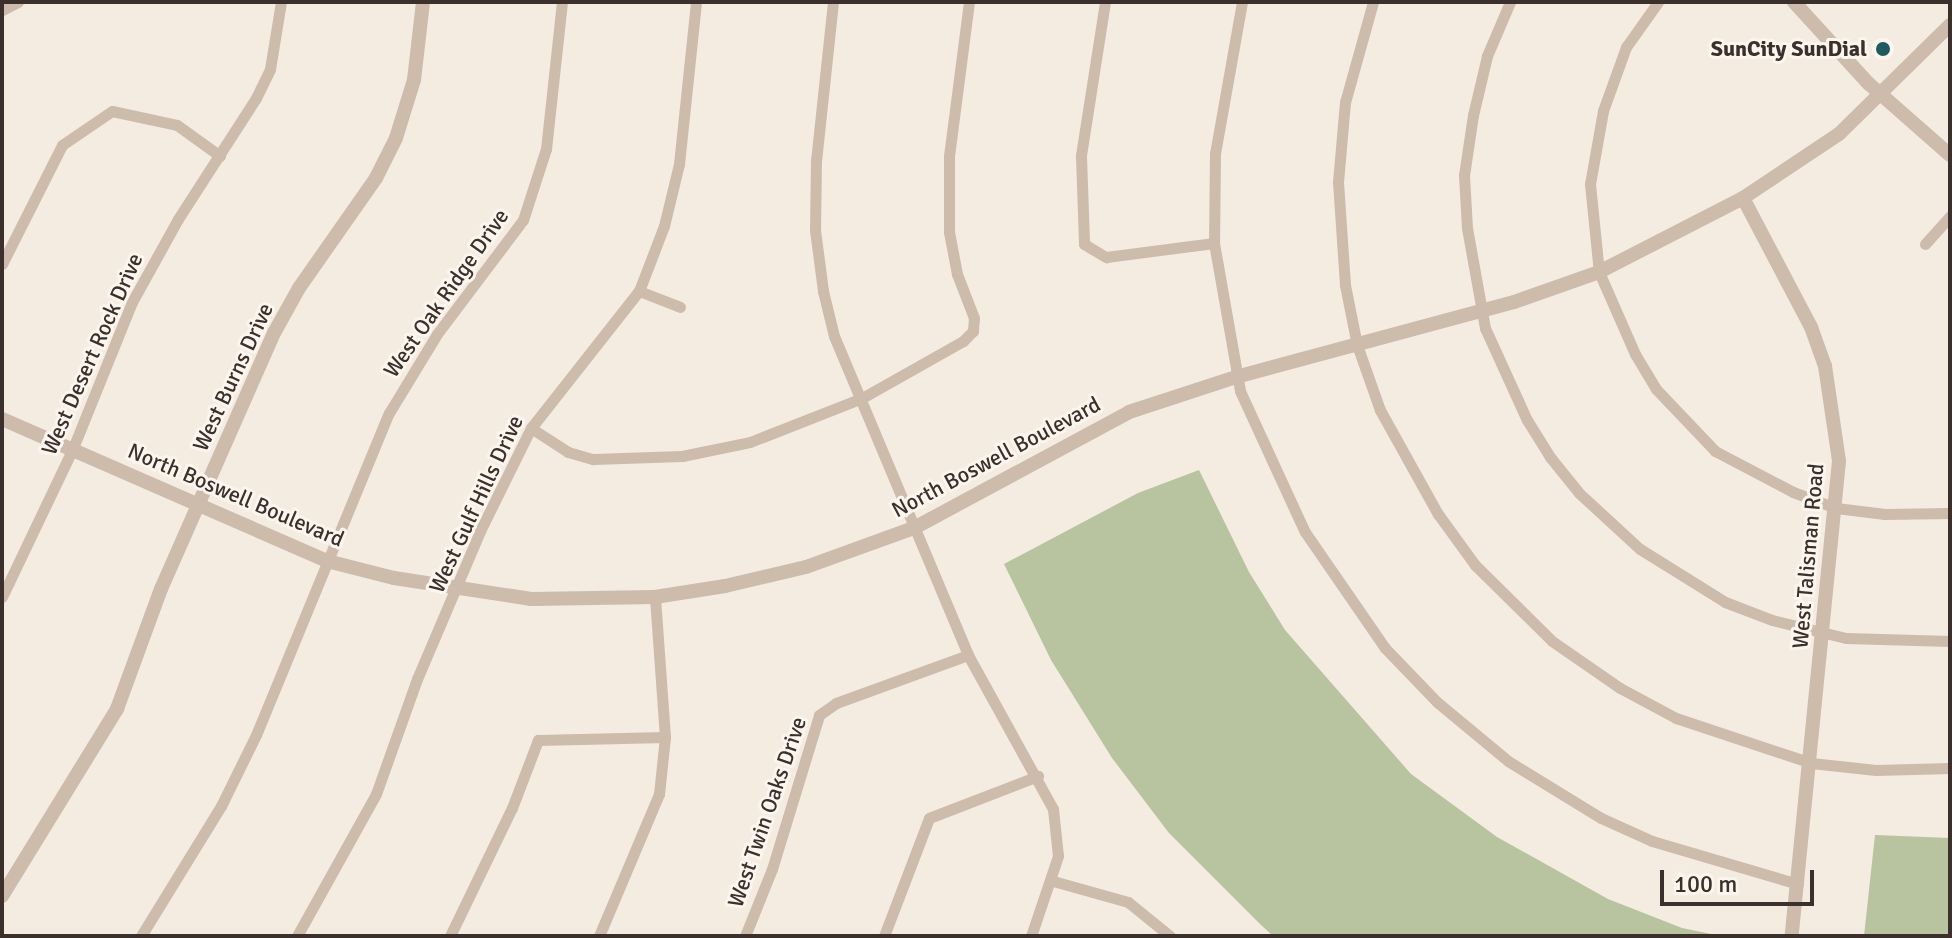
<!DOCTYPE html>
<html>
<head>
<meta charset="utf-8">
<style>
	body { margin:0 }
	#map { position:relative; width:1952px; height:938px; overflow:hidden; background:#f4ebe1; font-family:Signika,sans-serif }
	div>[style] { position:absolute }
	.green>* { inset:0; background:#b8c4a0 }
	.minor>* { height:11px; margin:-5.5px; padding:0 5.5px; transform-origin:5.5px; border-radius:5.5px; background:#cdbbac }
	.tertiary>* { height:14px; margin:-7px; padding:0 7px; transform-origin:7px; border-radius:7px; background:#cdbbac }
	.dots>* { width:22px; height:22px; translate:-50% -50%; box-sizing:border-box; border:4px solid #fbf5ee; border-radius:50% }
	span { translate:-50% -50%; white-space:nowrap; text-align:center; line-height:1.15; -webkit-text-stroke:6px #fbf5ee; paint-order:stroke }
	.poi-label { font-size:22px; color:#3b302b; font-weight:700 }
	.right { translate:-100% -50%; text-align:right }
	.street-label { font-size:22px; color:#3b302b }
	.frame { position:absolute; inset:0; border:4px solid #3b302b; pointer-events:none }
	.scale { position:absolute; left:1660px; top:870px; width:154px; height:36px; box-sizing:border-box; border:4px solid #3b302b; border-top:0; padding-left:10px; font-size:24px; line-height:28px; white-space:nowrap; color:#3b302b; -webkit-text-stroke:6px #fbf5ee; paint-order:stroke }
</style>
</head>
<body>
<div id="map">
	<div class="green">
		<i style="clip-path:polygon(1199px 470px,1249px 572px,1285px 630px,1411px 774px,1497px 837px,1608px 899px,1682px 928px,1721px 936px,1273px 936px,1261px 925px,1169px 833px,1112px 758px,1051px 660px,1004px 564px,1138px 493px)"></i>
		<i style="clip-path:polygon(1875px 835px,1950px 838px,1950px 936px,1864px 936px)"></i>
	</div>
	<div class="minor">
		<i style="left:833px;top:2px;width:159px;rotate:96.1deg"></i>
		<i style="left:816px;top:160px;width:70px;rotate:90.8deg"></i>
		<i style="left:815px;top:230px;width:62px;rotate:82.5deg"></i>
		<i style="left:823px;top:291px;width:46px;rotate:76.3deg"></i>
		<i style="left:834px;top:336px;width:346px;rotate:67.2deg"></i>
		<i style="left:968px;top:655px;width:176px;rotate:61.1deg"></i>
		<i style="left:1053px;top:809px;width:47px;rotate:83.9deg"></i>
		<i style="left:1058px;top:856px;width:84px;rotate:108.6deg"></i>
		<i style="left:1105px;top:2px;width:156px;rotate:98.9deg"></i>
		<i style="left:1081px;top:156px;width:88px;rotate:88deg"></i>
		<i style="left:1084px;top:244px;width:26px;rotate:31deg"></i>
		<i style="left:1106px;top:257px;width:109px;rotate:-7.4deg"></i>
		<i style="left:1242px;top:2px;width:153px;rotate:100.1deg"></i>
		<i style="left:1215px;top:153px;width:90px;rotate:90.6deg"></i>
		<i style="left:1214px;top:243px;width:150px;rotate:80deg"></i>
		<i style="left:1240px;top:391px;width:155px;rotate:65.3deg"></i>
		<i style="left:1305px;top:532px;width:141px;rotate:55.4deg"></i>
		<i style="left:1385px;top:648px;width:75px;rotate:46.1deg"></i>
		<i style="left:1437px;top:702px;width:92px;rotate:39.7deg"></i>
		<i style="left:1508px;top:761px;width:109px;rotate:31.5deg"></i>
		<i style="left:1601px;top:818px;width:56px;rotate:24.3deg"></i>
		<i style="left:1652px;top:841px;width:152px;rotate:16.4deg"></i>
		<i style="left:1373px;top:2px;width:104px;rotate:105.6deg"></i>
		<i style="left:1345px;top:102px;width:80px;rotate:95deg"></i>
		<i style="left:1338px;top:182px;width:103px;rotate:86.1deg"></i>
		<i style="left:1345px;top:285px;width:61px;rotate:78.7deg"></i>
		<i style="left:1357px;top:345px;width:69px;rotate:70.5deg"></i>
		<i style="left:1380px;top:410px;width:119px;rotate:60.9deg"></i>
		<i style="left:1438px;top:514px;width:63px;rotate:54deg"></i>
		<i style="left:1475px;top:565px;width:108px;rotate:44.6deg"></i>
		<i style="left:1552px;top:641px;width:83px;rotate:34.7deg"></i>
		<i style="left:1620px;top:688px;width:64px;rotate:28.2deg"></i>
		<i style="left:1676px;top:718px;width:142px;rotate:18.4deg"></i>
		<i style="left:1811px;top:763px;width:65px;rotate:6.1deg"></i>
		<i style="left:1876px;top:770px;width:74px;rotate:-1.5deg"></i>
		<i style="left:1510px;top:2px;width:59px;rotate:113.1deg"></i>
		<i style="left:1487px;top:56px;width:61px;rotate:103.3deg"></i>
		<i style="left:1473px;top:115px;width:61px;rotate:98.5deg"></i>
		<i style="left:1464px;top:175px;width:53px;rotate:86.8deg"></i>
		<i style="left:1467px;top:228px;width:102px;rotate:79.8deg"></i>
		<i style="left:1485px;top:328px;width:101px;rotate:65.5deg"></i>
		<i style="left:1527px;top:420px;width:44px;rotate:58.1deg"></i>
		<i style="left:1550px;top:457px;width:46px;rotate:51.1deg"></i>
		<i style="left:1579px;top:493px;width:83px;rotate:42.6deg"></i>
		<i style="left:1640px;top:549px;width:100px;rotate:31.9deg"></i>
		<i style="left:1725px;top:602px;width:50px;rotate:21deg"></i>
		<i style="left:1772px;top:620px;width:76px;rotate:13.7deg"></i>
		<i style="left:1846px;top:638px;width:104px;rotate:1.7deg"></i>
		<i style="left:1658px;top:2px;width:55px;rotate:125.4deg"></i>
		<i style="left:1626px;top:47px;width:68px;rotate:109.8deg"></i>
		<i style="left:1603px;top:111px;width:74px;rotate:100.1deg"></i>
		<i style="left:1590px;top:184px;width:88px;rotate:84.2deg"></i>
		<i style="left:1599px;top:272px;width:90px;rotate:66.3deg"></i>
		<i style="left:1635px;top:354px;width:41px;rotate:59deg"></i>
		<i style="left:1656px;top:389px;width:86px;rotate:46.4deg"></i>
		<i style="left:1715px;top:451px;width:88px;rotate:27.7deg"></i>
		<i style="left:1793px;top:492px;width:46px;rotate:20.4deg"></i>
		<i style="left:1836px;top:508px;width:49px;rotate:7deg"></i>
		<i style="left:1885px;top:514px;width:65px;rotate:-0.9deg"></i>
		<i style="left:2px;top:10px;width:18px;rotate:-27deg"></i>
		<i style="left:1925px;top:244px;width:38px;rotate:-48deg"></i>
		<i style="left:2px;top:264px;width:133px;rotate:-63.2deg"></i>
		<i style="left:62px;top:145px;width:60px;rotate:-34.2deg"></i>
		<i style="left:112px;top:111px;width:66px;rotate:12.2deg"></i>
		<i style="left:177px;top:125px;width:53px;rotate:35.8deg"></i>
		<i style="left:639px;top:291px;width:44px;rotate:21.3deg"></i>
		<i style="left:531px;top:428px;width:44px;rotate:33deg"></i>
		<i style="left:568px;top:452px;width:26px;rotate:16deg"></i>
		<i style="left:593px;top:459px;width:89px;rotate:-1.9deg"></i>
		<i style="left:682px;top:456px;width:69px;rotate:-11.6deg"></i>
		<i style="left:750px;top:442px;width:120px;rotate:-21.4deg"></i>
		<i style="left:862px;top:398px;width:116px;rotate:-29.4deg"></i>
		<i style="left:963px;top:341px;width:14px;rotate:-45deg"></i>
		<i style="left:973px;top:331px;width:13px;rotate:-86deg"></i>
		<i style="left:974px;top:318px;width:47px;rotate:-111.1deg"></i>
		<i style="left:957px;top:274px;width:43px;rotate:-100.8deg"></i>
		<i style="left:949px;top:232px;width:76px;rotate:-90deg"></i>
		<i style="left:949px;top:156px;width:155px;rotate:-82.6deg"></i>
		<i style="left:2px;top:597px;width:165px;rotate:-64.5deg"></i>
		<i style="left:73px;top:448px;width:157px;rotate:-68deg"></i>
		<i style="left:132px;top:302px;width:95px;rotate:-61deg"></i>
		<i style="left:178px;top:219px;width:144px;rotate:-57.2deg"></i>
		<i style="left:256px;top:98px;width:32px;rotate:-64deg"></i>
		<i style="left:270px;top:69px;width:68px;rotate:-80.7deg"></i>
		<i style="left:1053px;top:881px;width:78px;rotate:15.6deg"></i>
		<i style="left:1128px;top:902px;width:54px;rotate:39deg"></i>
		<i style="left:141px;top:936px;width:153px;rotate:-58.4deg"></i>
		<i style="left:221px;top:806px;width:79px;rotate:-63.8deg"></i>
		<i style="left:256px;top:735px;width:348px;rotate:-67.6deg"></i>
		<i style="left:389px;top:413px;width:92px;rotate:-58.7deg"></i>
		<i style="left:437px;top:334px;width:143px;rotate:-53deg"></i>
		<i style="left:523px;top:220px;width:75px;rotate:-72.1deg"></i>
		<i style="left:546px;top:149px;width:148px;rotate:-83.8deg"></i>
		<i style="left:297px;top:936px;width:162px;rotate:-60.9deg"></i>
		<i style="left:376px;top:794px;width:122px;rotate:-70.4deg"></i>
		<i style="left:417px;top:679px;width:161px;rotate:-66.9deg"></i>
		<i style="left:480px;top:531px;width:115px;rotate:-63.7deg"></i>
		<i style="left:531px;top:428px;width:174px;rotate:-51.8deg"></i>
		<i style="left:639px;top:291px;width:70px;rotate:-69deg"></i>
		<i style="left:664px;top:226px;width:64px;rotate:-76.4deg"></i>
		<i style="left:679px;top:164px;width:163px;rotate:-84deg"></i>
		<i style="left:450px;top:936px;width:142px;rotate:-64.2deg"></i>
		<i style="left:512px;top:808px;width:73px;rotate:-69.1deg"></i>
		<i style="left:538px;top:740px;width:127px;rotate:-1.4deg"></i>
		<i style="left:599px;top:936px;width:154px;rotate:-67.1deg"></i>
		<i style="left:659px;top:794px;width:57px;rotate:-84deg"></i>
		<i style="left:665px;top:737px;width:140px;rotate:-94.1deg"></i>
		<i style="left:745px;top:936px;width:72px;rotate:-68.1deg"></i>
		<i style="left:772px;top:869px;width:161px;rotate:-73deg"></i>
		<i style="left:819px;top:715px;width:21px;rotate:-35deg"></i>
		<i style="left:836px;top:703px;width:140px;rotate:-20deg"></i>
		<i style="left:884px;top:936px;width:126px;rotate:-69.1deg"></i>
		<i style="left:929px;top:818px;width:117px;rotate:-21.1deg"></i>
	</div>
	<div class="tertiary">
		<i style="left:1794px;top:2px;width:110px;rotate:47.6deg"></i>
		<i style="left:1868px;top:83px;width:109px;rotate:41.3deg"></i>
		<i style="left:1743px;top:198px;width:146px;rotate:62.2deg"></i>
		<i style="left:1811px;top:327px;width:41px;rotate:70.3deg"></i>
		<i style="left:1825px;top:366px;width:96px;rotate:81.6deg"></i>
		<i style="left:1839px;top:461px;width:477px;rotate:95.7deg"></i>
		<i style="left:2px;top:419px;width:355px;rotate:23.6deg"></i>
		<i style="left:327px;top:561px;width:69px;rotate:14.2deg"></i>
		<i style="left:394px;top:578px;width:139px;rotate:8.7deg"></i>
		<i style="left:531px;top:599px;width:124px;rotate:-0.9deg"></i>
		<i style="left:655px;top:597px;width:71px;rotate:-8.9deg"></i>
		<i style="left:725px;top:586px;width:83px;rotate:-13.2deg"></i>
		<i style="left:806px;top:567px;width:115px;rotate:-19.9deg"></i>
		<i style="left:914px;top:528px;width:244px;rotate:-28.3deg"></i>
		<i style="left:1129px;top:412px;width:113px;rotate:-18.1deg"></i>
		<i style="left:1236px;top:377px;width:288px;rotate:-15.1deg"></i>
		<i style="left:1514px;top:302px;width:90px;rotate:-19.4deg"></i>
		<i style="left:1599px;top:272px;width:162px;rotate:-27.2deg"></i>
		<i style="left:1743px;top:198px;width:115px;rotate:-33.7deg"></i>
		<i style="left:1839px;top:134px;width:156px;rotate:-44.5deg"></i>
		<i style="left:2px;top:896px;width:220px;rotate:-58.4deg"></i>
		<i style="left:117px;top:709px;width:128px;rotate:-69.9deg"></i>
		<i style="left:161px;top:589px;width:280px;rotate:-66.2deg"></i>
		<i style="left:274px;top:333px;width:51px;rotate:-60.9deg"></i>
		<i style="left:299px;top:288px;width:134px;rotate:-55deg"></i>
		<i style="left:376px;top:178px;width:45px;rotate:-63.4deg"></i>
		<i style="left:396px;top:138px;width:61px;rotate:-72.8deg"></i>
		<i style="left:414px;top:80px;width:79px;rotate:-83.4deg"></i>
	</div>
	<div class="dots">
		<i style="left:1883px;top:49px;background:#1f5a5e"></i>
	</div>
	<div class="poi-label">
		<span class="right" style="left:1867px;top:49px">SunCity SunDial</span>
	</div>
	<div class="street-label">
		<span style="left:446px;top:293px;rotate:-55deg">West Oak Ridge Drive</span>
		<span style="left:92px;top:354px;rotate:-66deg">West Desert Rock Drive</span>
		<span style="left:233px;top:377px;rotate:-65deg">West Burns Drive</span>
		<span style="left:996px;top:457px;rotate:-28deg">North Boswell Boulevard</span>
		<span style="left:236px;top:495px;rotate:23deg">North Boswell Boulevard</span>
		<span style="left:476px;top:504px;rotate:-65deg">West Gulf Hills Drive</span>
		<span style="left:1808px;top:556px;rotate:-85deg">West Talisman Road</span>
		<span style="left:767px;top:812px;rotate:-71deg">West Twin Oaks Drive</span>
	</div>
	<div class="frame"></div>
	<div class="scale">100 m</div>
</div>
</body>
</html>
